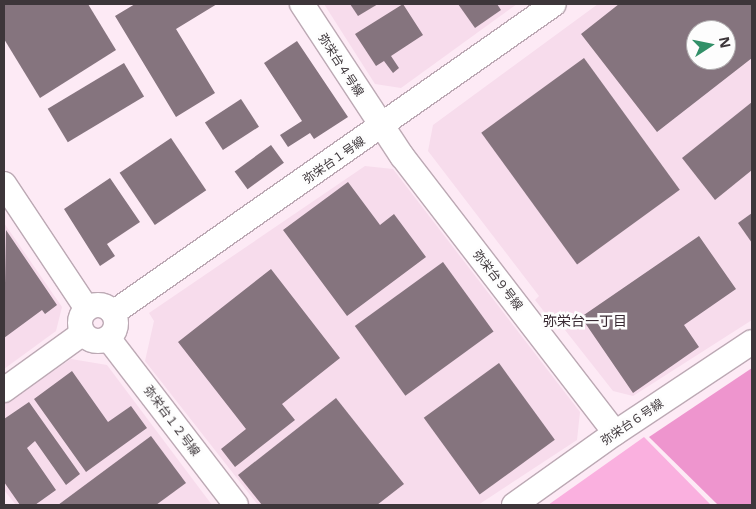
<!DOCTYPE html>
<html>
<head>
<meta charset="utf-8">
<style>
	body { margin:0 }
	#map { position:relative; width:756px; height:509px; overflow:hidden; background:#fdeaf5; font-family:"Open Sans","Noto Sans JP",sans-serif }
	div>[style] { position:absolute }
	.built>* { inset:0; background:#f7dcec }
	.green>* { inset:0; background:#fab0df }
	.forest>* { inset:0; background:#ee95ce }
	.building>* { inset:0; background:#85747e; transform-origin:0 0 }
	.roads { filter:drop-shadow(1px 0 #bca9b4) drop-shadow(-1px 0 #bca9b4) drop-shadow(0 1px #bca9b4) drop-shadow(0 -1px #bca9b4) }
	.secondary>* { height:24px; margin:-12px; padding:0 12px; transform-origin:12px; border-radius:12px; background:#fff }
	.secondary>.ring { margin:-12px; padding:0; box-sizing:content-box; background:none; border:24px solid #fff; border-radius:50% }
	span { translate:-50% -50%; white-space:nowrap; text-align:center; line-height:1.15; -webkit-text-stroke:5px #fdfdfd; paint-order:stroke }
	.street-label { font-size:12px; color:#3d363a }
	.neighbourhood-label { font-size:14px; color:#392a33 }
	.frame { position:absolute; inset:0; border:5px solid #3d363a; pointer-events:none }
	.north { position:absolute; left:686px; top:20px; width:50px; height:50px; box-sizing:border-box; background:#fdfdfd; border:1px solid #b0adaf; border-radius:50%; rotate:79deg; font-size:14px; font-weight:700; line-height:20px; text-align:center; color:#3d363a }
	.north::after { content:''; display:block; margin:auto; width:18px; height:22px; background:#329068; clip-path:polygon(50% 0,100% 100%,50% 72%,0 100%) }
</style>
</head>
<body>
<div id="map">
	<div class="built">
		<i style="clip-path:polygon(324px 4px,517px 4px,401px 88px,375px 84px)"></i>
		<i style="clip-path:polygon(evenodd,598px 4px,752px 4px,752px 320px,633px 396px,613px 391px,565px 330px,561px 310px,549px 318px,535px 300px,539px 296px,428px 151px,433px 125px,598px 4px,696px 30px,726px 30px,726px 60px,696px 60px,696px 30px)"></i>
		<i style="clip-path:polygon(365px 166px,393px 169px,580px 412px,577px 440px,478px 505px,258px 505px,145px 361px,154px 321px,149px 313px)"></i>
		<i style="clip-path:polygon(4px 223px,62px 307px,56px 331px,4px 369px)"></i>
		<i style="clip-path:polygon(71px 359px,107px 365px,212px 505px,16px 505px,4px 490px,4px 404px)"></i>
	</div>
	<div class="green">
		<i style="clip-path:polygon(644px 437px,711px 505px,548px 505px)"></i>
	</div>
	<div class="forest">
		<i style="clip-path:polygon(752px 368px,752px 505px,718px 505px,649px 437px)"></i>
	</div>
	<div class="building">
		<i style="clip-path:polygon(4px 4px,88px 4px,116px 50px,40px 98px,4px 39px)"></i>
		<i style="clip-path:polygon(135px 4px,217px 4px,176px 29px,215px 93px,176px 117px,115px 16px)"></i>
		<i style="clip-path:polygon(350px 4px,378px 4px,358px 16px)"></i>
		<i style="clip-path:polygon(403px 4px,423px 35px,391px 56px,399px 68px,393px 73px,384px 61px,376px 66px,355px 34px)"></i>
		<i style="clip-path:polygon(458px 4px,497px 4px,501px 10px,475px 28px)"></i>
		<i style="clip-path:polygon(evenodd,619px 4px,752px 4px,752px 58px,657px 132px,581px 34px,619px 4px,696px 30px,726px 30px,726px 60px,696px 60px,696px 30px)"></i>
		<i style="clip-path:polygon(297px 41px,348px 117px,314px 139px,310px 133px,288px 147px,280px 135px,302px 121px,264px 63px)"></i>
		<i style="left:584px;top:58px;width:163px;height:127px;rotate:54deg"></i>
		<i style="left:124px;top:63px;width:39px;height:89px;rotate:59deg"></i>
		<i style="left:241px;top:99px;width:33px;height:43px;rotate:57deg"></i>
		<i style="clip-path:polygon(752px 102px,752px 170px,715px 200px,682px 158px)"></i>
		<i style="left:171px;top:138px;width:63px;height:62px;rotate:56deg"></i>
		<i style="left:271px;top:145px;width:22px;height:45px;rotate:54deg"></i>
		<i style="clip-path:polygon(110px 178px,140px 222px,107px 244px,115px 256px,100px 266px,64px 209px)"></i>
		<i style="clip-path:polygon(348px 182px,380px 225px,394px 214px,426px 257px,347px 316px,283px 230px)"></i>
		<i style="clip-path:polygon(752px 213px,752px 243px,738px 223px)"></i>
		<i style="clip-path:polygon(6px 230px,57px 305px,45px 314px,42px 310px,4px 338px)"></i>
		<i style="clip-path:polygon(699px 236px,736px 289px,684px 325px,699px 347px,633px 393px,581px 317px)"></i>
		<i style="left:443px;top:262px;width:86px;height:109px;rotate:54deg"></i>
		<i style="clip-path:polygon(271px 269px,340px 358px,282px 404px,295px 420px,235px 467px,221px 449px,246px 429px,178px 342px)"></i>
		<i style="left:499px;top:363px;width:95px;height:93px;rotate:54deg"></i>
		<i style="clip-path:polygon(72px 371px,108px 422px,131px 406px,147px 428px,86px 472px,34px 399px)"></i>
		<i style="clip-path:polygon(336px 398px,404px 484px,377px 505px,262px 505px,238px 475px)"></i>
		<i style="clip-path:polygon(29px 402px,80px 474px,66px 485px,35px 441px,27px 448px,56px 490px,35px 505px,20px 505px,4px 482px,4px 419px)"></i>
		<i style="clip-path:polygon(151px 436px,186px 483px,156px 505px,58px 505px)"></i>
	</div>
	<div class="roads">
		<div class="secondary">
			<i style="left:302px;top:4px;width:182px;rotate:56.7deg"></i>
			<i style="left:402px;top:156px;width:349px;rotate:52.4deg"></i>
			<i style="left:4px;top:184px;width:150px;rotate:56.4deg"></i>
			<i class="ring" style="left:80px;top:305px;width:12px;height:12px"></i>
			<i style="left:113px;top:313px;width:538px;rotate:-35.02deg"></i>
			<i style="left:108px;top:338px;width:210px;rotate:52.5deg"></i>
			<i style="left:4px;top:390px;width:97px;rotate:-35.8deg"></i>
			<i style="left:514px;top:505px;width:124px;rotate:-35.5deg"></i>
			<i style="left:615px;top:433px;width:164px;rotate:-33.6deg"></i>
		</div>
	</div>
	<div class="street-label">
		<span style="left:341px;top:65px;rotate:57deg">弥栄台４号線</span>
		<span style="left:334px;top:160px;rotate:-35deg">弥栄台１号線</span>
		<span style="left:498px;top:280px;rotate:52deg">弥栄台９号線</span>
		<span style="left:172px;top:421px;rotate:53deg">弥栄台１２号線</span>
		<span style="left:632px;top:422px;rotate:-34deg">弥栄台６号線</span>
	</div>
	<div class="neighbourhood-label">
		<span style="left:585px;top:321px">弥栄台一丁目</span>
	</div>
	<div class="frame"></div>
	<div class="north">N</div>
</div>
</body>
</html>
